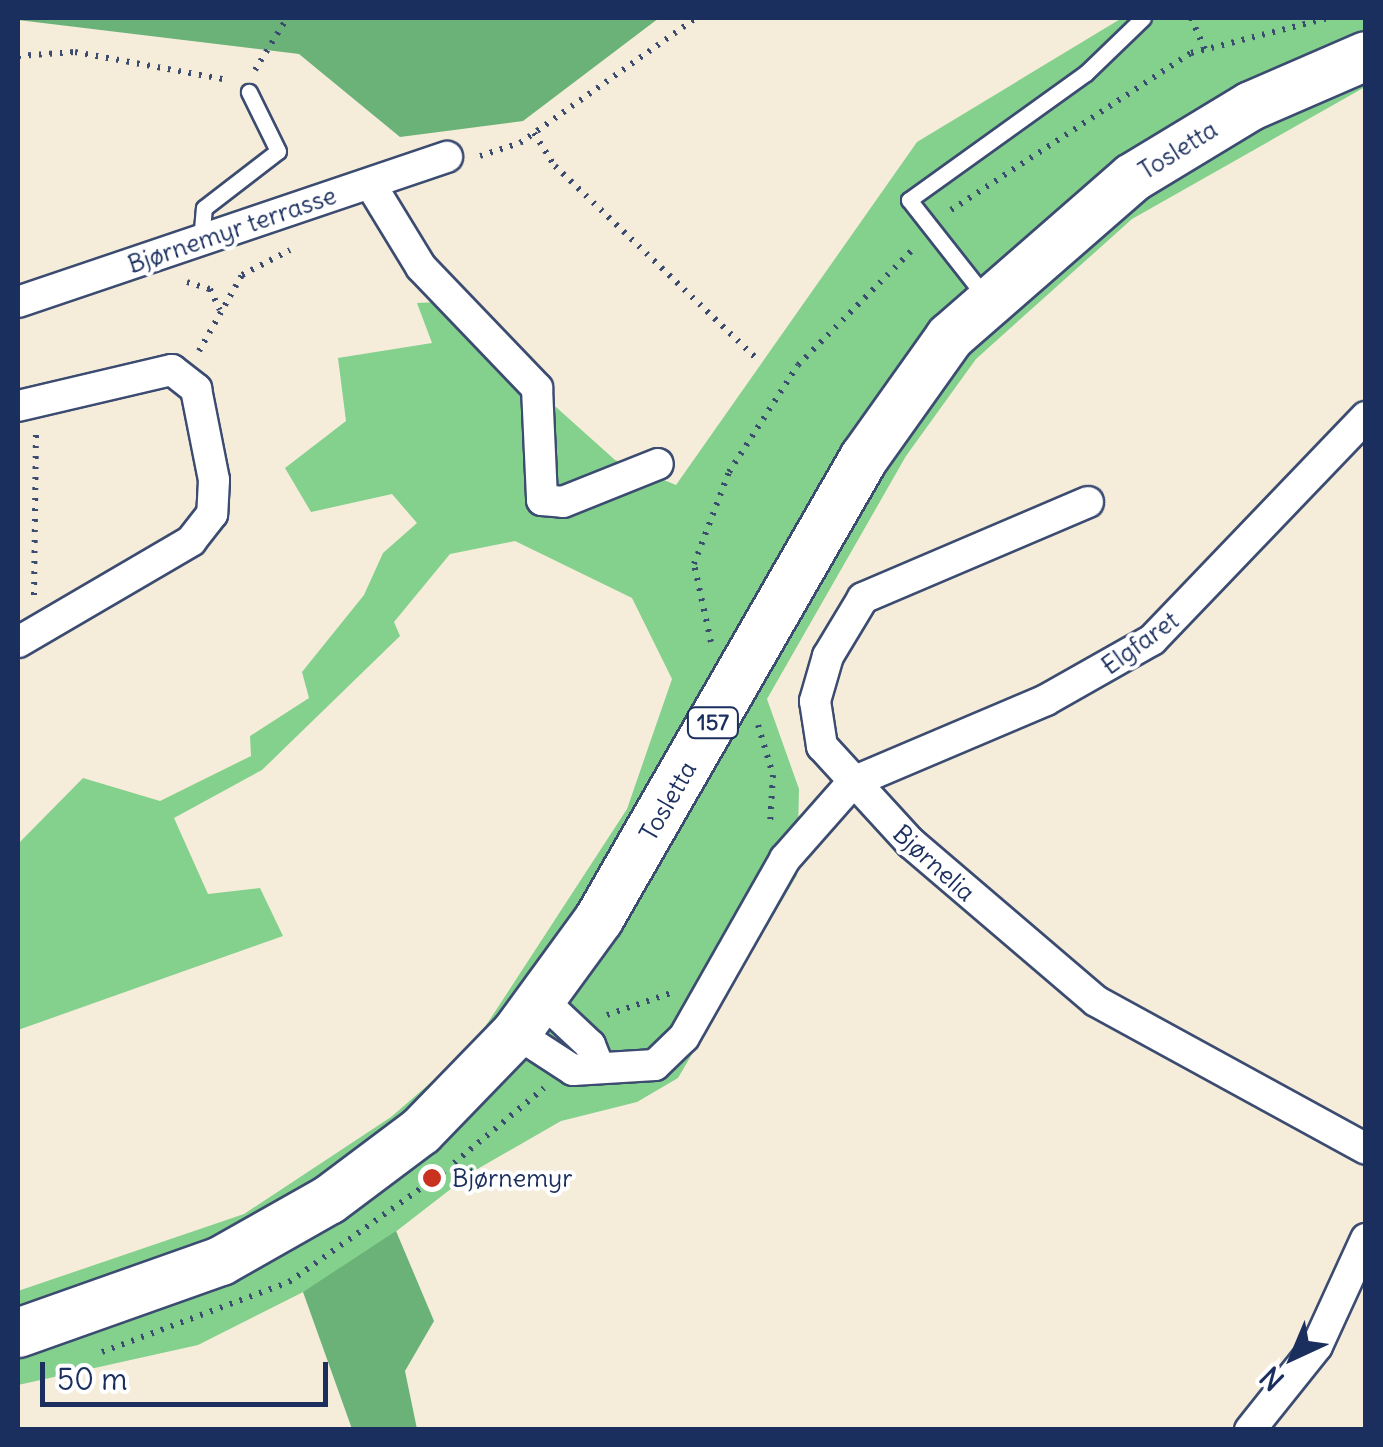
<!DOCTYPE html>
<html>
<head>
<meta charset="utf-8">
<style>
	body { margin:0 }
	#map { position:relative; width:1383px; height:1447px; overflow:hidden; background:#f5edda; font-family:Delius,sans-serif }
	div>[style] { position:absolute }
	.green>* { inset:0; background:#84d08d }
	.forest>* { inset:0; background:#6bb278 }
	.path>* { height:6px; margin-top:-3px; transform-origin:0; background:repeating-linear-gradient(90deg,#3c4c71 0 2.5px,transparent 0 10.5px) }
	.roads { filter:drop-shadow(2px 0 #3c4c71) drop-shadow(-2px 0 #3c4c71) drop-shadow(0 2px #3c4c71) drop-shadow(0 -2px #3c4c71) }
	.service>* { height:15px; margin:-7.5px; padding:0 7.5px; transform-origin:7.5px; border-radius:7.5px; background:#fff }
	.minor>* { height:30px; margin:-15px; padding:0 15px; transform-origin:15px; border-radius:15px; background:#fff }
	.primary>* { height:48px; margin:-24px; padding:0 24px; transform-origin:24px; border-radius:24px; background:#fff }
	.dots>* { width:28px; height:28px; translate:-50% -50%; box-sizing:border-box; border:5px solid #fff; border-radius:50% }
	span { translate:-50% -50%; white-space:nowrap; text-align:center; line-height:1.15; -webkit-text-stroke:8px #fff; paint-order:stroke }
	.shield-label span { padding:2px 8px; background:#fff; border:2px solid; border-radius:8px; -webkit-text-stroke-width:0 }
	.shield-label { font-size:22px; color:#1b2f5e; font-weight:700 }
	.street-label { font-size:25px; color:#1b2f5e }
	.poi-label { font-size:25px; color:#1b2f5e }
	.left { translate:0 -50%; text-align:left }
	.frame { position:absolute; inset:0; border:20px solid #1b2f5e; pointer-events:none }
	.north { position:absolute; left:1243px; top:1307px; width:100px; height:100px; -webkit-text-stroke:8px #fff; paint-order:stroke; rotate:224deg; font-size:28px; font-weight:700; line-height:40px; text-align:center; color:#1b2f5e }
	.north::after { content:''; display:block; margin:auto; width:35px; height:45px; background:#1b2f5e; clip-path:polygon(50% 0,100% 100%,50% 72%,0 100%) }
	.scale { position:absolute; left:40px; top:1362px; width:288px; height:45px; box-sizing:border-box; border:5px solid #1b2f5e; border-top:0; padding-left:12px; font-size:30px; line-height:35px; white-space:nowrap; color:#1b2f5e; -webkit-text-stroke:8px #fff; paint-order:stroke }
</style>
</head>
<body>
<div id="map">
	<div class="green">
		<i style="clip-path:polygon(1122px 18px,1365px 18px,1365px 87px,1132px 219px,976px 359px,906px 456px,767px 699px,799px 789px,797px 875px,678px 1078px,637px 1102px,561px 1121px,474px 1171px,345px 1271px,198px 1345px,18px 1385px,18px 1291px,244px 1214px,391px 1117px,472px 1047px,627px 809px,672px 679px,632px 598px,515px 541px,450px 554px,394px 622px,400px 636px,262px 770px,174px 818px,208px 894px,260px 888px,283px 936px,18px 1030px,18px 844px,83px 778px,160px 801px,251px 756px,250px 736px,309px 698px,302px 672px,364px 595px,383px 553px,417px 523px,392px 494px,311px 512px,285px 468px,346px 421px,338px 358px,432px 343px,417px 303px,439px 302px,615px 460px,676px 485px,917px 142px)"></i>
	</div>
	<div class="forest">
		<i style="clip-path:polygon(659px 18px,523px 121px,400px 137px,299px 54px,18px 20px)"></i>
		<i style="clip-path:polygon(396px 1231px,434px 1321px,405px 1371px,417px 1429px,352px 1429px,303px 1292px)"></i>
	</div>
	<div class="path">
		<i style="left:1191px;top:18px;width:34px;rotate:66deg"></i>
		<i style="left:18px;top:56px;width:57px;rotate:-4deg"></i>
		<i style="left:75px;top:52px;width:156px;rotate:10.4deg"></i>
		<i style="left:255px;top:70px;width:61px;rotate:-58.4deg"></i>
		<i style="left:534px;top:133px;width:39px;rotate:58deg"></i>
		<i style="left:555px;top:166px;width:279px;rotate:43.7deg"></i>
		<i style="left:480px;top:156px;width:42px;rotate:-18deg"></i>
		<i style="left:520px;top:143px;width:216px;rotate:-35.4deg"></i>
		<i style="left:951px;top:210px;width:287px;rotate:-33.2deg"></i>
		<i style="left:1191px;top:53px;width:141px;rotate:-14.3deg"></i>
		<i style="left:187px;top:282px;width:24px;rotate:17deg"></i>
		<i style="left:210px;top:289px;width:23px;rotate:65deg"></i>
		<i style="left:199px;top:351px;width:87px;rotate:-60.5deg"></i>
		<i style="left:242px;top:275px;width:54px;rotate:-27.5deg"></i>
		<i style="left:34px;top:595px;width:162px;rotate:-89.3deg"></i>
		<i style="left:711px;top:642px;width:80px;rotate:-102.3deg"></i>
		<i style="left:694px;top:564px;width:98px;rotate:-69.2deg"></i>
		<i style="left:729px;top:472px;width:127px;rotate:-57.2deg"></i>
		<i style="left:798px;top:365px;width:165px;rotate:-45.2deg"></i>
		<i style="left:758px;top:725px;width:52px;rotate:73.3deg"></i>
		<i style="left:773px;top:775px;width:49px;rotate:93.5deg"></i>
		<i style="left:607px;top:1015px;width:68px;rotate:-19deg"></i>
		<i style="left:454px;top:1163px;width:117px;rotate:-39.8deg"></i>
		<i style="left:102px;top:1352px;width:200px;rotate:-20.5deg"></i>
		<i style="left:289px;top:1282px;width:191px;rotate:-35.4deg"></i>
	</div>
	<div class="roads">
		<div class="service">
			<i style="left:201px;top:241px;width:33px;rotate:-85deg"></i>
			<i style="left:204px;top:208px;width:93px;rotate:-37.6deg"></i>
			<i style="left:278px;top:151px;width:66px;rotate:-116.2deg"></i>
			<i style="left:987px;top:299px;width:126px;rotate:-128.2deg"></i>
			<i style="left:909px;top:200px;width:218px;rotate:-35.7deg"></i>
			<i style="left:1086px;top:73px;width:79px;rotate:-44deg"></i>
		</div>
		<div class="minor">
			<i style="left:371px;top:185px;width:96px;rotate:58.6deg"></i>
			<i style="left:421px;top:267px;width:168px;rotate:46.2deg"></i>
			<i style="left:537px;top:388px;width:112px;rotate:87.4deg"></i>
			<i style="left:542px;top:500px;width:21px;rotate:5deg"></i>
			<i style="left:563px;top:502px;width:102px;rotate:-21.8deg"></i>
			<i style="left:18px;top:302px;width:453px;rotate:-18.7deg"></i>
			<i style="left:18px;top:406px;width:158px;rotate:-13.2deg"></i>
			<i style="left:172px;top:370px;width:31px;rotate:38deg"></i>
			<i style="left:196px;top:389px;width:93px;rotate:78.8deg"></i>
			<i style="left:214px;top:480px;width:34px;rotate:93deg"></i>
			<i style="left:212px;top:514px;width:34px;rotate:128deg"></i>
			<i style="left:191px;top:541px;width:200px;rotate:149.7deg"></i>
			<i style="left:1088px;top:502px;width:245px;rotate:156.9deg"></i>
			<i style="left:863px;top:598px;width:68px;rotate:121.1deg"></i>
			<i style="left:828px;top:656px;width:47px;rotate:106.1deg"></i>
			<i style="left:815px;top:701px;width:46px;rotate:81.2deg"></i>
			<i style="left:822px;top:746px;width:132px;rotate:47.5deg"></i>
			<i style="left:911px;top:843px;width:243px;rotate:40.5deg"></i>
			<i style="left:1096px;top:1001px;width:308px;rotate:28.7deg"></i>
			<i style="left:542px;top:1000px;width:66px;rotate:43.2deg"></i>
			<i style="left:590px;top:1045px;width:24px;rotate:68deg"></i>
			<i style="left:516px;top:1033px;width:68px;rotate:33deg"></i>
			<i style="left:573px;top:1070px;width:82px;rotate:-3.5deg"></i>
			<i style="left:655px;top:1065px;width:40px;rotate:-44deg"></i>
			<i style="left:684px;top:1037px;width:205px;rotate:-60.4deg"></i>
			<i style="left:785px;top:859px;width:103px;rotate:-48.6deg"></i>
			<i style="left:853px;top:782px;width:210px;rotate:-23deg"></i>
			<i style="left:1046px;top:700px;width:122px;rotate:-29.5deg"></i>
			<i style="left:1152px;top:640px;width:309px;rotate:-46.2deg"></i>
			<i style="left:1250px;top:1430px;width:107px;rotate:-51.4deg"></i>
			<i style="left:1317px;top:1346px;width:118px;rotate:-65.4deg"></i>
		</div>
		<div class="primary">
			<i style="left:18px;top:1333px;width:215px;rotate:-19.5deg"></i>
			<i style="left:221px;top:1261px;width:124px;rotate:-29.5deg"></i>
			<i style="left:329px;top:1200px;width:115px;rotate:-36.9deg"></i>
			<i style="left:421px;top:1131px;width:136px;rotate:-45.9deg"></i>
			<i style="left:516px;top:1033px;width:141px;rotate:-53.9deg"></i>
			<i style="left:599px;top:919px;width:532px;rotate:-60.11deg"></i>
			<i style="left:864px;top:458px;width:148px;rotate:-54.6deg"></i>
			<i style="left:950px;top:337px;width:242px;rotate:-41.1deg"></i>
			<i style="left:1132px;top:178px;width:139px;rotate:-31.2deg"></i>
			<i style="left:1251px;top:106px;width:125px;rotate:-23.5deg"></i>
		</div>
	</div>
	<div class="dots">
		<i style="left:432px;top:1178px;background:#c8321e"></i>
	</div>
	<div class="shield-label">
		<span style="left:713px;top:723px">157</span>
	</div>
	<div class="street-label">
		<span style="left:1178px;top:150px;rotate:-32deg">Tosletta</span>
		<span style="left:232px;top:230px;rotate:-19deg">Bjørnemyr terrasse</span>
		<span style="left:1140px;top:643px;rotate:-36deg">Elgfaret</span>
		<span style="left:668px;top:801px;rotate:-60deg">Tosletta</span>
		<span style="left:934px;top:863px;rotate:42deg">Bjørnelia</span>
	</div>
	<div class="poi-label">
		<span class="left" style="left:452px;top:1178px">Bjørnemyr</span>
	</div>
	<div class="frame"></div>
	<div class="north">N</div>
	<div class="scale">50 m</div>
</div>
</body>
</html>
